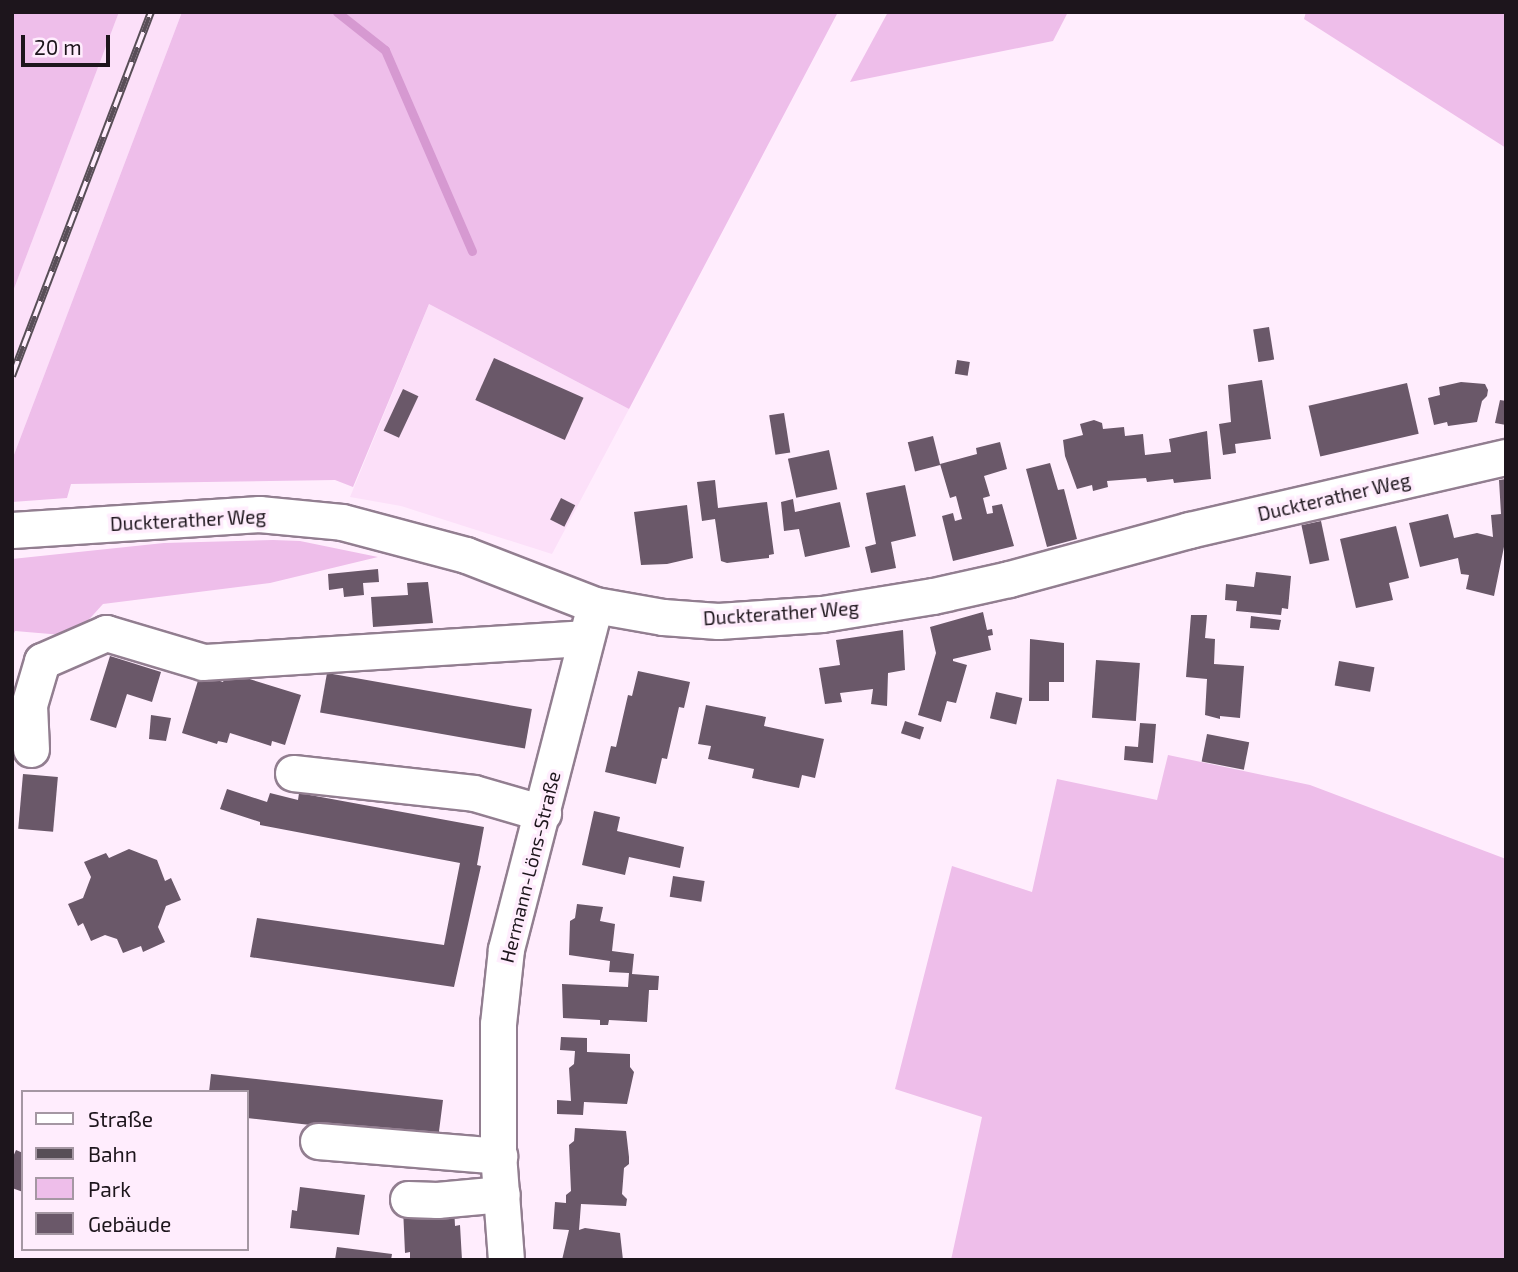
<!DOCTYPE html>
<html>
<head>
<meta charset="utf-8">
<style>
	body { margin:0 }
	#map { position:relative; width:1518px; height:1272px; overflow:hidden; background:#ffedfd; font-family:"Exo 2",sans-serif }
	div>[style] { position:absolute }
	.built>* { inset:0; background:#fce0f9 }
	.green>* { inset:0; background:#eebeea }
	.stream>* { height:9px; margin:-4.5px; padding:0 4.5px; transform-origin:4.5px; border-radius:4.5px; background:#d699d1 }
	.building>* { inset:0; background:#6a5869; transform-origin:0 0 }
	.roads { filter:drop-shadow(2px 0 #927e90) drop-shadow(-2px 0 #927e90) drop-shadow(0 2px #927e90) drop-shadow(0 -2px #927e90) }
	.minor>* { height:35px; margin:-17.5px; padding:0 17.5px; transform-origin:17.5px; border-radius:17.5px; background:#fff }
	.rail>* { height:8px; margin-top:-4px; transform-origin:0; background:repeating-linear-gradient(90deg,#ffedfd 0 16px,#584e57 0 32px); box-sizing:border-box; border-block:2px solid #584e57 }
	span { translate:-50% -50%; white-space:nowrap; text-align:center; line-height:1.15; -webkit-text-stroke:7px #ffedfd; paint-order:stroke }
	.street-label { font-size:19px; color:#1d151c }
	.frame { position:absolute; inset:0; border:14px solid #1d151c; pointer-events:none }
	.legend { position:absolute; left:21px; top:1090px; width:228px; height:161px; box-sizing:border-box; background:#ffedfd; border:2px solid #a597a3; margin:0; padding:9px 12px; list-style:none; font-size:21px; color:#1d151c }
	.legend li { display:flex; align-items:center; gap:14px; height:35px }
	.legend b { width:35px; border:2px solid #a597a3 }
	.scale { position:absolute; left:21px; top:35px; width:89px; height:32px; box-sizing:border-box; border:4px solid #1d151c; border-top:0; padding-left:9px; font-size:21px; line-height:24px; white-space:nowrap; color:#1d151c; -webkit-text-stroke:5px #ffedfd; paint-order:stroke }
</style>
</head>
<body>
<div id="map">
	<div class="built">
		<i style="clip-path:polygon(119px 12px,182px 12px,12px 460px,12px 294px)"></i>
		<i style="clip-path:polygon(429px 304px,629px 409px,552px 554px,401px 506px,350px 497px)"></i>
	</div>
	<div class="green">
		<i style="clip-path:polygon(12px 12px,119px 12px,12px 294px)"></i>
		<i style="clip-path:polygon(182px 12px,838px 12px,629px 409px,429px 304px,353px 487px,335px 480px,71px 484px,67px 498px,12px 502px,12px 460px)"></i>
		<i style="clip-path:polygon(888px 12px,1068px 12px,1053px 41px,850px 82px)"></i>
		<i style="clip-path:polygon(1306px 12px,1506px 12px,1506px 148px,1304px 19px)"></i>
		<i style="clip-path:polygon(273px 540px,300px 541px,378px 557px,270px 583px,103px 604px,74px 636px,15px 631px,12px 638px,12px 559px,164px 543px)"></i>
		<i style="clip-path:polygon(1168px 755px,1310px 785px,1506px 859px,1506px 1260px,951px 1260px,982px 1117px,895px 1089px,952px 866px,1032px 892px,1057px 779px,1157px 800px)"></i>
	</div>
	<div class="stream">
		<i style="left:337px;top:12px;width:61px;rotate:38.4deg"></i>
		<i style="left:385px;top:50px;width:219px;rotate:66.6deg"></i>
	</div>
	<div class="building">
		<i style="left:1269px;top:327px;width:33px;height:16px;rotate:81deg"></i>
		<i style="left:494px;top:358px;width:98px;height:46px;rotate:24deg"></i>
		<i style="left:957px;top:360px;width:13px;height:14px;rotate:9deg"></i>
		<i style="clip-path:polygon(1262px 380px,1271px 439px,1235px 444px,1236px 453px,1223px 455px,1219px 424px,1231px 422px,1228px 385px)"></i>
		<i style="clip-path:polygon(1461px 382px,1485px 384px,1488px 390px,1487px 396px,1482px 401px,1477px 422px,1448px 426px,1447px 422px,1434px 425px,1428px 398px,1440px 395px,1439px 387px)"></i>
		<i style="left:1407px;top:383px;width:52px;height:101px;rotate:77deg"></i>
		<i style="left:403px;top:389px;width:17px;height:46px;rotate:25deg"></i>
		<i style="clip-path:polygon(1500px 400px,1506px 401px,1506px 425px,1495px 423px)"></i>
		<i style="left:784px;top:413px;width:40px;height:15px;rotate:81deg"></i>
		<i style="clip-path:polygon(1094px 420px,1102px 423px,1103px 429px,1124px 427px,1125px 436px,1143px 434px,1145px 455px,1171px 452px,1169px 439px,1207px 431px,1211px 479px,1174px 483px,1173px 479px,1147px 482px,1146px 478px,1107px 481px,1108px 487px,1093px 491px,1092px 485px,1077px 489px,1065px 456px,1063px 440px,1083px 435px,1080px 424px)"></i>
		<i style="left:933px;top:436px;width:30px;height:26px;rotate:76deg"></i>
		<i style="clip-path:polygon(1000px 442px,1007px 469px,984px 476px,990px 496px,983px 498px,987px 514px,993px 513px,992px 506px,1002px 504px,1014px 546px,953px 561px,942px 516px,953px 513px,955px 521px,962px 519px,956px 496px,950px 498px,940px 464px,977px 454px,976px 448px)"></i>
		<i style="left:829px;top:450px;width:40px;height:42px;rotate:78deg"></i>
		<i style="clip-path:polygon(1050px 463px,1058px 490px,1064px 489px,1077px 539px,1047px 547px,1026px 469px)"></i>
		<i style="clip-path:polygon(1506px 479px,1506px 537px,1494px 596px,1466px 589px,1469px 575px,1461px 574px,1458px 558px,1420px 567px,1409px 523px,1448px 514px,1454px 538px,1477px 533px,1493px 537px,1491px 515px,1501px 514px,1499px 480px)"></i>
		<i style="clip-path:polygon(715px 480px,718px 508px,767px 502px,774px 554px,769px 555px,769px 558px,727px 563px,721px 561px,715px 519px,702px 521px,697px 482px)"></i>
		<i style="clip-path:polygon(905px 485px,916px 536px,891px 542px,896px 568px,871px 573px,865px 547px,876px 544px,866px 493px)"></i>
		<i style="left:561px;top:498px;width:16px;height:24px;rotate:27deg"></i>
		<i style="clip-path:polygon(793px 499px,795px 512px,840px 502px,850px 547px,805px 557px,799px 529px,784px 531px,781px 502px)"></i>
		<i style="clip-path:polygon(687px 505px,693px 558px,667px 564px,641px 565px,634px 512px)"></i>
		<i style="left:1321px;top:521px;width:40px;height:20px;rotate:78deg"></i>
		<i style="clip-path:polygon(1396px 526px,1409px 578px,1389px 583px,1393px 600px,1356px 608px,1340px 539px)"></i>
		<i style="clip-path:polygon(378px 569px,379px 582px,363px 583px,364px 595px,344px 597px,343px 588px,329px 590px,328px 574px)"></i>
		<i style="clip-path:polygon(1256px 572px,1291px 576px,1288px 609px,1282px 608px,1281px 615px,1236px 611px,1237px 601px,1225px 600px,1226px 584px,1254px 587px)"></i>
		<i style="clip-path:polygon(428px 582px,433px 623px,373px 627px,371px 597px,408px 595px,407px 583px)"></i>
		<i style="clip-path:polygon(983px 612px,987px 630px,992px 629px,993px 635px,988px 636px,991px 650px,953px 659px,953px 661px,967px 665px,956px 703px,947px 701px,941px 722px,918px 715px,936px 653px,930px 627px)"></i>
		<i style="clip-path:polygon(1191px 615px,1207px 615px,1205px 638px,1215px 639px,1214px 664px,1244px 666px,1240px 718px,1220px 716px,1220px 719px,1205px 715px,1207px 679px,1186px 677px)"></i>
		<i style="clip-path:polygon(1251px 616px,1281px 620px,1279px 630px,1250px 628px)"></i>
		<i style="clip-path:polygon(903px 630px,905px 670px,888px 673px,887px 706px,871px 704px,873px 689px,840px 693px,842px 702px,825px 704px,819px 668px,840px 665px,836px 640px)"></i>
		<i style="clip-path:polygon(1030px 639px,1064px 643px,1064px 682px,1049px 682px,1049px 701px,1029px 701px)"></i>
		<i style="clip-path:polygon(110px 656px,161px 672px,152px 702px,127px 694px,116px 728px,90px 720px)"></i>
		<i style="left:1096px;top:660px;width:44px;height:58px;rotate:4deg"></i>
		<i style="left:1339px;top:661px;width:36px;height:25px;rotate:10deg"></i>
		<i style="clip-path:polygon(638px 671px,690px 682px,684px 708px,679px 707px,667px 759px,662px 758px,656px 784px,605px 772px,611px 746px,616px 747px,628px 695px,632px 696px)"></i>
		<i style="clip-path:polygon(227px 672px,301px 695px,285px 745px,272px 741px,271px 746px,230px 733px,227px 743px,218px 741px,217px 744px,182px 733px,200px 674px,223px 682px)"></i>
		<i style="left:327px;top:673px;width:208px;height:40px;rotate:10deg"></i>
		<i style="left:996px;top:692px;width:27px;height:27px;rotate:13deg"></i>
		<i style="clip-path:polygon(706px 705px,766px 717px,764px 726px,824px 739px,815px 778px,802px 775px,799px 788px,752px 778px,754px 769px,708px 759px,711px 746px,698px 744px)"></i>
		<i style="clip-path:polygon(151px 715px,171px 718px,166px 741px,149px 739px)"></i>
		<i style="left:905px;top:721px;width:20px;height:13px;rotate:18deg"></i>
		<i style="clip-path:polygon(1140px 723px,1156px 724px,1153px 763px,1124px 760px,1125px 746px,1138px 747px)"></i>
		<i style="left:1207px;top:734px;width:43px;height:28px;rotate:11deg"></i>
		<i style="left:23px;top:774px;width:35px;height:55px;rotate:5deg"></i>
		<i style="clip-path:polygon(227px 789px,267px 802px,270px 793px,298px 800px,299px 793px,484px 827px,477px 865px,481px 866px,454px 987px,250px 957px,257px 918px,444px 945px,460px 863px,260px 825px,260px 822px,220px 809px)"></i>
		<i style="clip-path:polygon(594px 811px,620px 817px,617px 831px,684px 847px,680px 868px,629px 857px,625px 875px,582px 865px)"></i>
		<i style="clip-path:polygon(129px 849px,157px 860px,165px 881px,171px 878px,181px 900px,166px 906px,158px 927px,165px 942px,143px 952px,141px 946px,123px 953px,117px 939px,105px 935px,91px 941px,83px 923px,78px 926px,68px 904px,83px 898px,91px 877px,84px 862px,106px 853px,109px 858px)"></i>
		<i style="left:673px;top:876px;width:32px;height:21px;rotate:9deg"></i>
		<i style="clip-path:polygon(577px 904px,603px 907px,600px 921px,615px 924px,612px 951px,634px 954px,632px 974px,659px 976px,658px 990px,649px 990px,647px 1022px,609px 1020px,608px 1025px,600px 1025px,600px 1020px,563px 1018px,562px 984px,628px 987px,629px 973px,609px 972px,610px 961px,569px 955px,570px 921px,575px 918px)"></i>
		<i style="clip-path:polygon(561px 1037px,587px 1038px,587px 1052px,630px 1054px,630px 1067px,634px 1072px,627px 1104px,584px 1102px,583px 1115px,557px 1114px,557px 1100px,571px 1101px,569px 1068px,574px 1064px,575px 1051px,560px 1050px)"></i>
		<i style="clip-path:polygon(211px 1074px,443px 1100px,438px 1139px,247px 1118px,247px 1092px,209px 1092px)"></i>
		<i style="clip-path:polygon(575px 1128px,626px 1131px,629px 1157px,629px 1164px,624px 1168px,622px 1194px,627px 1199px,626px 1206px,581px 1204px,579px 1230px,585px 1228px,620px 1233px,623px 1260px,562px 1260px,569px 1230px,553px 1229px,555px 1202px,566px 1203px,566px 1195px,571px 1191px,569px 1145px,574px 1141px)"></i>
		<i style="clip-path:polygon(16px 1150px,23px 1153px,23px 1192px,12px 1188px,12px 1159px)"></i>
		<i style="clip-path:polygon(300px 1187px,365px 1195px,359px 1235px,290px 1228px,292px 1210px,297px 1211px)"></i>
		<i style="clip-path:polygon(454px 1205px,455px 1226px,460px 1225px,462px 1260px,410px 1260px,410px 1252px,405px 1253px,403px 1208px)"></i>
		<i style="clip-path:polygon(337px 1247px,392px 1254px,391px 1260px,335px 1260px)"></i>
	</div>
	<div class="roads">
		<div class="minor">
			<i style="left:12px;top:530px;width:248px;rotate:-3.7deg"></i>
			<i style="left:259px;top:514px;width:83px;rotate:5.5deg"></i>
			<i style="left:342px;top:522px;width:128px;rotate:14.9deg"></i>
			<i style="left:466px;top:555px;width:138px;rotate:21.2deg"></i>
			<i style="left:595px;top:605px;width:69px;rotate:10deg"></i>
			<i style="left:663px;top:617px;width:55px;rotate:4.2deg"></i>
			<i style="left:718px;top:621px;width:104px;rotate:-3.9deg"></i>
			<i style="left:822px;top:614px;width:112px;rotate:-9.2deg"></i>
			<i style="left:933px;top:596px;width:78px;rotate:-12.6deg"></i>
			<i style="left:1009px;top:579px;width:187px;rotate:-15.2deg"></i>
			<i style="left:1189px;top:530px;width:325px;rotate:-13deg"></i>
			<i style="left:31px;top:749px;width:44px;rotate:-92.6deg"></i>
			<i style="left:29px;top:705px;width:46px;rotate:-73.5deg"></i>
			<i style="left:42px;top:661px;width:70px;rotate:-23.6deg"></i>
			<i style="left:106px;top:633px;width:101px;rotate:16.6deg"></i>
			<i style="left:203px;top:662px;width:383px;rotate:-3.6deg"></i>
			<i style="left:293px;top:773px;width:182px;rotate:6.3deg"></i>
			<i style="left:474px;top:793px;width:72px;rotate:16.2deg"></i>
			<i style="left:318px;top:1141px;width:182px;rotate:4.7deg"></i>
			<i style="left:408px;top:1199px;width:29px;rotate:2deg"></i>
			<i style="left:437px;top:1200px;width:65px;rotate:-5.3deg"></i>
			<i style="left:506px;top:1260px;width:106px;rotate:-94.3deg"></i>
			<i style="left:498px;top:1154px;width:130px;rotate:-90deg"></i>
			<i style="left:498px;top:1024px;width:75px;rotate:-83.9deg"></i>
			<i style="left:506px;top:949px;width:355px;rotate:-75.5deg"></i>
		</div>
	</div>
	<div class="rail">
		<i style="left:12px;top:376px;width:390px;rotate:-69.1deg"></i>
	</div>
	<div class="street-label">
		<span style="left:1334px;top:497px;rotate:-13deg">Duckterather Weg</span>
		<span style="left:188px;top:520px;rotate:-3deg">Duckterather Weg</span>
		<span style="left:781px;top:613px;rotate:-4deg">Duckterather Weg</span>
		<span style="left:530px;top:867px;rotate:-76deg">Hermann-Löns-Straße</span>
	</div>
	<div class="frame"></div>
	<ul class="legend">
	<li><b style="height:9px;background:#fff"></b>Straße</li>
	<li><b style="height:9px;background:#584e57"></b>Bahn</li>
	<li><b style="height:19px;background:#eebeea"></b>Park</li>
	<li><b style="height:19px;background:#6a5869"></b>Gebäude</li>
	</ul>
	<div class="scale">20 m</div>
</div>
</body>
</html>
